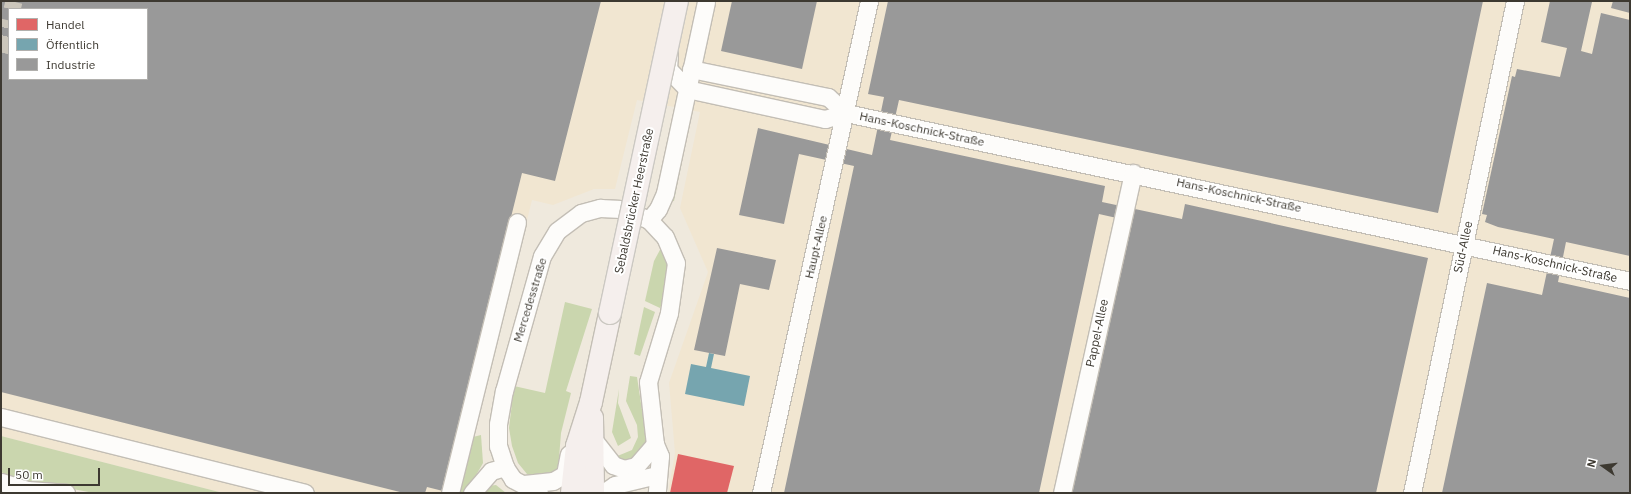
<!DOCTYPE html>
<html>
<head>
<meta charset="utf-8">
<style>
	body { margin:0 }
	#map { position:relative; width:1631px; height:494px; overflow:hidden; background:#efe9dd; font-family:"IBM Plex Sans",sans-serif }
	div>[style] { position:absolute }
	.built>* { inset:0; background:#f1e6d1 }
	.green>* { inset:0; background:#cad6ae }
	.shops>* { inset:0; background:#e06666 }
	.public>* { inset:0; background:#76a5af }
	.industry>* { inset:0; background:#999 }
	.minor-tunnel>* { height:17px; margin-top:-8.5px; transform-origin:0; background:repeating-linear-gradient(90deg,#cbc6bb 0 17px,transparent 0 25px) }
	.roads { filter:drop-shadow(1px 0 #c3beb5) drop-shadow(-1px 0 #c3beb5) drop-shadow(0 1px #c3beb5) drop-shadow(0 -1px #c3beb5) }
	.minor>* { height:17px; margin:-8.5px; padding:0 8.5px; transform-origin:8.5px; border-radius:8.5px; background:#fdfcfa }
	.major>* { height:22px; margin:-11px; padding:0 11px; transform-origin:11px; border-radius:11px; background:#f5efed }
	.bridges { filter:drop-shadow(1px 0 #cbc8c2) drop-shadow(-1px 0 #cbc8c2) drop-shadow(0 1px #cbc8c2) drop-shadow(0 -1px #cbc8c2) }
	.major-bridge>* { height:22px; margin:-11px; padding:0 11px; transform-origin:11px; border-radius:11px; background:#f5efed }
	span { translate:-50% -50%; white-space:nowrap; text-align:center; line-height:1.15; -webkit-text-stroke:4px #fff; paint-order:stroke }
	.street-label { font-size:12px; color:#3d3931 }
	.frame { position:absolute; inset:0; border:2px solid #3d3931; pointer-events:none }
	.legend { position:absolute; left:8px; top:8px; width:140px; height:72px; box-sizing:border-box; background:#fff; border:1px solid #b1b0ad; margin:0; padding:5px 7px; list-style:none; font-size:12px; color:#3d3931 }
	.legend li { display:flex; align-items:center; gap:8px; height:20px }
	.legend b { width:20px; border:1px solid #b1b0ad }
	.north { position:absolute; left:1583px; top:446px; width:40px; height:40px; -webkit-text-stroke:3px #fff; paint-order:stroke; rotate:284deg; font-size:11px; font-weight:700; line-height:16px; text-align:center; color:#3d3931 }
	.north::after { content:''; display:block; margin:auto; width:14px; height:18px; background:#3d3931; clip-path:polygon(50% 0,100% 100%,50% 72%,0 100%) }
	.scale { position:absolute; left:8px; top:468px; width:92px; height:18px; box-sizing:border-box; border:2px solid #3d3931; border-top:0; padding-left:5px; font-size:12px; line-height:14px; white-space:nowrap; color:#3d3931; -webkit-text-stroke:3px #fff; paint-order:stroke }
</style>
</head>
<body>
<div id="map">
	<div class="built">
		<i style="clip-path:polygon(evenodd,1px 1px,1630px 1px,1630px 493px,668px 493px,675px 453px,669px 383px,708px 272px,680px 208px,700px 112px,637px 100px,615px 189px,594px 189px,553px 205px,532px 200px,459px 493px,223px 493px,1px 436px,1px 1px,9px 9px,147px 9px,147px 79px,9px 79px,9px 9px)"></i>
	</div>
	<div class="green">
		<i style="clip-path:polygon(683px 135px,687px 136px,674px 201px,668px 202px)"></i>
		<i style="clip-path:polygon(661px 248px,668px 266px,667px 292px,660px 308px,645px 301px,654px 261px)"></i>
		<i style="clip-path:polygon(565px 302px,592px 309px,566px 391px,571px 393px,561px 433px,558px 471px,536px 477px,527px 474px,518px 463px,512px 446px,509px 428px,514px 386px,545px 393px)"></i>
		<i style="clip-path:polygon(644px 307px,655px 312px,640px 356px,634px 354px)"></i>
		<i style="clip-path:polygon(630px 376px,637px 377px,646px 436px,646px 443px,629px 462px,615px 457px,632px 450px,638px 437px,637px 425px,626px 401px)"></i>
		<i style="clip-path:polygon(619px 389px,618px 403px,631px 438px,618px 446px,612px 432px)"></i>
		<i style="clip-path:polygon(481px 435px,483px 463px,466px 493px,459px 493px,473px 437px)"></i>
		<i style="clip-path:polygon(1px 436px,223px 493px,94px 493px,14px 478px,1px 472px)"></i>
		<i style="clip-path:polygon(496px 485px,506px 493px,480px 493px,488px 486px)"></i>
	</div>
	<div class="shops">
		<i style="clip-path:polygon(678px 454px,734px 466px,727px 493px,670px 493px)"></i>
	</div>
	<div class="public">
		<i style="clip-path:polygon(709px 353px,714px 354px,711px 368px,750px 376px,744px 406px,685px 394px,691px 364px,706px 367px)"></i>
	</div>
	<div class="industry">
		<i style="clip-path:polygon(evenodd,1px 1px,601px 1px,555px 181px,522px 173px,443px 491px,427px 487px,425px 493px,404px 493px,1px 392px,1px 1px,9px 9px,147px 9px,147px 79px,9px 79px,9px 9px)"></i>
		<i style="clip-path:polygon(732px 1px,817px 1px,802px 69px,721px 51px)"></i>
		<i style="clip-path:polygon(888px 1px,1483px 1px,1438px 213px,899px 100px,890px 140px,1105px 186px,1102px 202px,1182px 219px,1185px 204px,1428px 258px,1376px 493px,1070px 493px,1130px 221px,1099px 214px,1039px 493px,784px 493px,854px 166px,799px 154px,784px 224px,739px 215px,758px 128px,872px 155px,884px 97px,868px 94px)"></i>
		<i style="clip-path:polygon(1550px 1px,1592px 2px,1581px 51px,1592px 54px,1601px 13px,1630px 20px,1630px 256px,1566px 242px,1558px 282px,1630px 298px,1630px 493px,1442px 493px,1487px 283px,1542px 295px,1554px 239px,1498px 227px,1485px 222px,1487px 215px,1482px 214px,1512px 76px,1515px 77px,1517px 69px,1560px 77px,1567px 48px,1541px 42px)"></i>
		<i style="clip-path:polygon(1613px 1px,1630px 1px,1630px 13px,1611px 8px)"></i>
		<i style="clip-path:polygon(717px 248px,776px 260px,769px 290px,740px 284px,725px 356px,694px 350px)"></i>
	</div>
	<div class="minor-tunnel">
		<i style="left:12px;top:9px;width:8px;rotate:-76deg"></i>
		<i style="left:1px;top:52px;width:33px;rotate:-76deg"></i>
	</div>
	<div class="roads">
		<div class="minor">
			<i style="left:669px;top:54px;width:15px;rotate:94deg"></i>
			<i style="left:668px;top:69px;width:28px;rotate:46deg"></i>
			<i style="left:687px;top:89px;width:141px;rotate:12.3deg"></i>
			<i style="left:825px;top:119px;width:22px;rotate:-16deg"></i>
			<i style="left:846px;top:113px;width:802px;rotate:12.09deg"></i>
			<i style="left:691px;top:69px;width:140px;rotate:11.6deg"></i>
			<i style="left:828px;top:97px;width:24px;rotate:42deg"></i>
			<i style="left:649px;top:220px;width:14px;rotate:-51deg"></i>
			<i style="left:658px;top:209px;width:17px;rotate:-66deg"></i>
			<i style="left:665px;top:193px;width:196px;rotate:-77.9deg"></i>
			<i style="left:1px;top:417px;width:313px;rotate:14deg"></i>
			<i style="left:593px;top:439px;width:33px;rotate:52deg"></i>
			<i style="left:613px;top:465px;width:12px;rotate:20deg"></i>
			<i style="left:624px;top:469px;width:12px;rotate:-14deg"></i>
			<i style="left:636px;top:466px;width:29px;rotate:-49deg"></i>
			<i style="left:1px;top:482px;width:27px;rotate:17deg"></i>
			<i style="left:27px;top:490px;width:39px;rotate:4deg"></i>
			<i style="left:524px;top:484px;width:29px;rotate:-6deg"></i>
			<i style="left:553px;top:481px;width:14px;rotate:-30deg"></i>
			<i style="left:565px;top:474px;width:20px;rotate:-79deg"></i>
			<i style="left:450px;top:493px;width:279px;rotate:-76.1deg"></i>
			<i style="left:472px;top:493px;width:29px;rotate:-49deg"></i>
			<i style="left:491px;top:471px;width:15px;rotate:-16deg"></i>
			<i style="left:539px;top:493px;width:30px;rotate:-152deg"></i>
			<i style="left:513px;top:479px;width:14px;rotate:-124deg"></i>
			<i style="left:505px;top:467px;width:22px;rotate:-108deg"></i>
			<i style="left:498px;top:446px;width:22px;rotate:-90deg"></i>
			<i style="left:498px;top:424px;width:34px;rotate:-80deg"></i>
			<i style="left:504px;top:391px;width:140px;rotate:-74.3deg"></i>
			<i style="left:542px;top:256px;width:29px;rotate:-59deg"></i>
			<i style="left:557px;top:231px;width:30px;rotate:-37deg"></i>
			<i style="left:581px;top:213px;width:20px;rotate:-15deg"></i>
			<i style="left:600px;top:208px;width:21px;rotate:3deg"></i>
			<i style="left:621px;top:209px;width:30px;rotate:21deg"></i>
			<i style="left:649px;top:220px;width:23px;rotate:47deg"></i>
			<i style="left:665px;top:237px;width:28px;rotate:67deg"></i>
			<i style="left:676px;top:263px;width:50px;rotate:98deg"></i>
			<i style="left:669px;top:313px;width:72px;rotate:106.9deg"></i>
			<i style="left:648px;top:382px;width:62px;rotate:83.6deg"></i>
			<i style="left:655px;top:444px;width:13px;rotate:67deg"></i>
			<i style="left:660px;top:456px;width:37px;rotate:95deg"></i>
			<i style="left:603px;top:493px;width:14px;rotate:-34deg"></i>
			<i style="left:615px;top:485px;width:43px;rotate:-13.4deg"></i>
			<i style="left:761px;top:493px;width:504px;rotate:-77.62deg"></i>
			<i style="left:1062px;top:493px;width:328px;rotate:-77.5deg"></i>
			<i style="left:1412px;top:493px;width:503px;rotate:-78.18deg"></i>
		</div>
		<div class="major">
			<i style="left:592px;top:418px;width:75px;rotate:89.2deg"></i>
			<i style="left:572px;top:493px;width:47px;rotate:-83.9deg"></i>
			<i style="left:577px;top:446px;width:46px;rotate:-72.3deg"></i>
			<i style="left:591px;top:402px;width:91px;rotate:-77.9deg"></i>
		</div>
	</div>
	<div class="bridges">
		<div class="major-bridge">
			<i style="left:610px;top:313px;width:319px;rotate:-77.9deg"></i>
		</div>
	</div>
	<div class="street-label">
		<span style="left:922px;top:129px;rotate:12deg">Hans-Koschnick-Straße</span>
		<span style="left:1239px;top:195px;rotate:12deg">Hans-Koschnick-Straße</span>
		<span style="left:634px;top:201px;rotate:-78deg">Sebaldsbrücker Heerstraße</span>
		<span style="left:816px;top:247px;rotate:-77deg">Haupt-Allee</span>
		<span style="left:1463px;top:247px;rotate:-78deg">Süd-Allee</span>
		<span style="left:1555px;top:264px;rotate:13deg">Hans-Koschnick-Straße</span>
		<span style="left:530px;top:300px;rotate:-73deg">Mercedesstraße</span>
		<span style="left:1097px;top:333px;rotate:-78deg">Pappel-Allee</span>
	</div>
	<div class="frame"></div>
	<ul class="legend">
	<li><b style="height:11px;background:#e06666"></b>Handel</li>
	<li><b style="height:11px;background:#76a5af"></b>Öffentlich</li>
	<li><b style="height:11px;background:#999"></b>Industrie</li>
	</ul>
	<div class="north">N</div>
	<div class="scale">50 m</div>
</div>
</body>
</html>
